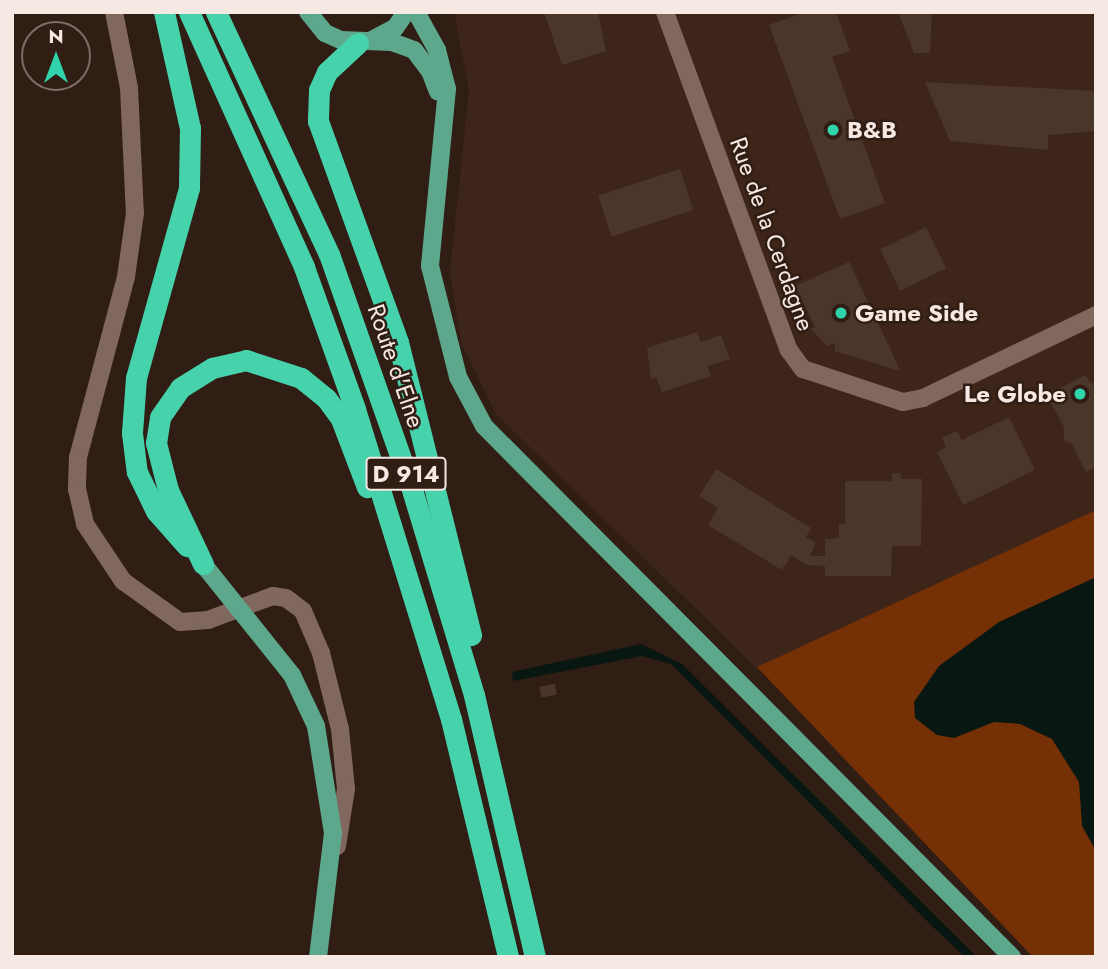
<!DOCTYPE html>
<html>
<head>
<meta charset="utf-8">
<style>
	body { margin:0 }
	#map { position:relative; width:1108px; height:969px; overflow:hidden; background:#301d14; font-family:Jost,sans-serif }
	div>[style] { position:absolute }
	.built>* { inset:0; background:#3e2519 }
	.green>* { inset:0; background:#763006 }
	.water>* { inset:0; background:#081712 }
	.building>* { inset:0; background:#4b362c; transform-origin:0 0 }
	.minor>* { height:18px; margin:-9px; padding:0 9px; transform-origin:9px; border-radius:9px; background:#80685e }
	.major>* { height:18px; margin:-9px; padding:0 9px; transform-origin:9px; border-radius:9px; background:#5da88d }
	.highway>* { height:21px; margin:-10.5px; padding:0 10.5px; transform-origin:10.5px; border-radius:10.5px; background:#46d3ac }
	.dots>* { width:19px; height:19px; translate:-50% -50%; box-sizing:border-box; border:4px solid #301d14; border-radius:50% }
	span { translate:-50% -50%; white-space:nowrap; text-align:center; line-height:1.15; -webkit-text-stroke:5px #301d14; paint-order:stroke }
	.shield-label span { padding:2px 5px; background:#301d14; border:2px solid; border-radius:5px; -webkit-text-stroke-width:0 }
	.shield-label { font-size:23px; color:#f6e8e2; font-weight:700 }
	.poi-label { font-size:24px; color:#f6e8e2; font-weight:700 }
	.left { translate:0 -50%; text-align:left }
	.right { translate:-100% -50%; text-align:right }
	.street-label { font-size:24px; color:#f6e8e2 }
	.frame { position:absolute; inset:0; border:14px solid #f6e8e2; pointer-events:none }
	.north { position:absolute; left:21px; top:21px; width:70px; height:70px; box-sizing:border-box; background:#301d14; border:2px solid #7f6e66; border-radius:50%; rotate:0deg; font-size:19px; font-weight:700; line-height:28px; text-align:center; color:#f6e8e2 }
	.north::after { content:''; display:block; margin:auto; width:24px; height:32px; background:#2fd4aa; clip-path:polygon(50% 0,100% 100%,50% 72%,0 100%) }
</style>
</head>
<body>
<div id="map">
	<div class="built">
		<i style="clip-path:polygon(454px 12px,1096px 12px,1096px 957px,1053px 957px,496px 414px,461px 343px,450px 272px,469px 89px)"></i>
	</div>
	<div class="green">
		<i style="clip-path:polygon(1096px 510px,1096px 957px,1033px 957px,757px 667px)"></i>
	</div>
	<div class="water">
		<i style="clip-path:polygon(1096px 577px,1096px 851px,1082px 826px,1079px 782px,1052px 739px,1020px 724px,994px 722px,954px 738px,937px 735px,915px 718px,914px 702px,939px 666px,999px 622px)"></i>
		<i style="clip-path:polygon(641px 644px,682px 664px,977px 957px,965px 957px,934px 928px,671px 664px,642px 656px,513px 681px,512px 672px)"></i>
	</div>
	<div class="building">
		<i style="clip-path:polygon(544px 12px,598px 12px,606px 51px,562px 65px)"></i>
		<i style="clip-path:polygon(805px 12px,836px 12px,850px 51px,832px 57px,885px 203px,840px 219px,769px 25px)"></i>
		<i style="clip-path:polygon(898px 12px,932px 12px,930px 53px,914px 53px)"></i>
		<i style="clip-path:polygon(925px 82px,1096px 91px,1096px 131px,1048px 135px,1048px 150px,950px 141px)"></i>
		<i style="left:680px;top:169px;width:43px;height:86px;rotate:72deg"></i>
		<i style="left:926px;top:227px;width:46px;height:51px;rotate:64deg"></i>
		<i style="clip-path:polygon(849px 262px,894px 357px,900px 371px,835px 351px,835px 343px,827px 346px,811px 329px,815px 327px,795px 286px)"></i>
		<i style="clip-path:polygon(697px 332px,701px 342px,721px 335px,730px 359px,708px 366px,711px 376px,662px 392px,656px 377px,651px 379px,647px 348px)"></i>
		<i style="clip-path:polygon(1086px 375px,1091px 384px,1096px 381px,1096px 467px,1086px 472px,1071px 443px,1064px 440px,1064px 427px,1047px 395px,1051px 393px,1056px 402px,1063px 398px,1059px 389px)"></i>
		<i style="clip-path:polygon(1009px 417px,1035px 470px,963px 505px,937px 452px,946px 447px,942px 438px,957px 431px,962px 440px)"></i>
		<i style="clip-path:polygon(716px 469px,811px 528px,806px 537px,816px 543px,810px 556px,825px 556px,825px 539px,839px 538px,839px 524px,845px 524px,845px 481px,892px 481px,892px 473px,901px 473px,901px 479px,922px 479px,921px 546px,892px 546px,891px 576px,825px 576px,825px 566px,807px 565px,791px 555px,782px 570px,708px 525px,718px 508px,699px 496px)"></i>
		<i style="left:555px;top:684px;width:11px;height:16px;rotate:80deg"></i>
	</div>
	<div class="minor">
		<i style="left:114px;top:12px;width:77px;rotate:78.8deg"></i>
		<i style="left:129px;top:88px;width:125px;rotate:87.3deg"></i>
		<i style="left:135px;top:213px;width:65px;rotate:98deg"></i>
		<i style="left:126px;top:277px;width:186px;rotate:104.9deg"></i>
		<i style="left:78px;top:457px;width:32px;rotate:92deg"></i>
		<i style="left:77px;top:489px;width:36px;rotate:77deg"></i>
		<i style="left:85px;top:524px;width:69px;rotate:56.3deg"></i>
		<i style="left:123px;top:581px;width:70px;rotate:35.7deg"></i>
		<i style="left:180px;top:622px;width:28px;rotate:-4deg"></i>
		<i style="left:208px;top:620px;width:69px;rotate:-20.3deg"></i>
		<i style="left:273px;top:596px;width:13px;rotate:9deg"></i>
		<i style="left:286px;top:598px;width:21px;rotate:37deg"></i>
		<i style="left:303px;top:611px;width:46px;rotate:66.8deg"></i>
		<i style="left:321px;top:653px;width:78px;rotate:76deg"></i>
		<i style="left:340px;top:729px;width:60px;rotate:84.3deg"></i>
		<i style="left:346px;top:789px;width:58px;rotate:99deg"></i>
		<i style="left:665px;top:12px;width:360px;rotate:69.9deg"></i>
		<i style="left:789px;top:350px;width:24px;rotate:54deg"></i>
		<i style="left:803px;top:369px;width:105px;rotate:18.3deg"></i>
		<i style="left:903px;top:402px;width:20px;rotate:-11deg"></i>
		<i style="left:923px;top:398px;width:192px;rotate:-25.6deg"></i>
	</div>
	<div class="major">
		<i style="left:308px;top:12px;width:27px;rotate:51deg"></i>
		<i style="left:325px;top:33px;width:17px;rotate:24deg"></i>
		<i style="left:341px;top:40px;width:51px;rotate:2.2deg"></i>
		<i style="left:392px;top:42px;width:23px;rotate:20deg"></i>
		<i style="left:414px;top:50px;width:26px;rotate:53deg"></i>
		<i style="left:430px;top:71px;width:22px;rotate:69deg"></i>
		<i style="left:416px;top:12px;width:43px;rotate:61.1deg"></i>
		<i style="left:437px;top:50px;width:40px;rotate:75.6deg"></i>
		<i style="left:447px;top:89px;width:178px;rotate:95.5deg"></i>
		<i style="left:430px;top:266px;width:114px;rotate:75.8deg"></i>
		<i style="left:458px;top:377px;width:55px;rotate:62deg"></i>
		<i style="left:484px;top:426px;width:749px;rotate:45.16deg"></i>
		<i style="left:372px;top:40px;width:26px;rotate:-28deg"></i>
		<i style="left:395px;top:28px;width:19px;rotate:-55deg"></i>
		<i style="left:203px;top:564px;width:142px;rotate:51.3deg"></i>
		<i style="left:292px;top:675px;width:56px;rotate:64.8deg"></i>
		<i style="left:316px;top:726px;width:108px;rotate:81deg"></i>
		<i style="left:333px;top:833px;width:125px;rotate:96.9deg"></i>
	</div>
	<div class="highway">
		<i style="left:164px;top:12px;width:119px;rotate:77.4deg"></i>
		<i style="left:190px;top:128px;width:60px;rotate:91deg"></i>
		<i style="left:189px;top:188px;width:197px;rotate:105.6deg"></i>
		<i style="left:136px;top:378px;width:55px;rotate:94.2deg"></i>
		<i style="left:132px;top:433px;width:39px;rotate:83deg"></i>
		<i style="left:137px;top:472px;width:43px;rotate:64deg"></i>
		<i style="left:156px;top:511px;width:47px;rotate:48.5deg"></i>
		<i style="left:189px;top:12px;width:280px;rotate:65.7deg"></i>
		<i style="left:304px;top:267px;width:151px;rotate:70.2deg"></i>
		<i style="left:355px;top:409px;width:325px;rotate:72.8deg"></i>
		<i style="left:451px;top:719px;width:245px;rotate:76.5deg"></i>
		<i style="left:216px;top:12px;width:267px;rotate:65deg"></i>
		<i style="left:329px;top:254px;width:253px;rotate:70.6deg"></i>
		<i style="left:413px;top:493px;width:211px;rotate:73.2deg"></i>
		<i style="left:474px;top:695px;width:269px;rotate:76.9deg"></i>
		<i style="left:358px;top:43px;width:42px;rotate:136.9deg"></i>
		<i style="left:327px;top:72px;width:20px;rotate:114deg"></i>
		<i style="left:319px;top:90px;width:31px;rotate:92deg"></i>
		<i style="left:318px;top:121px;width:235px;rotate:70.1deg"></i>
		<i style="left:398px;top:342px;width:302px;rotate:76deg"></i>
		<i style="left:203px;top:564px;width:82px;rotate:-115.3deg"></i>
		<i style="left:168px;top:490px;width:49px;rotate:-104.3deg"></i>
		<i style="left:156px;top:443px;width:26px;rotate:-81deg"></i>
		<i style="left:160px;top:417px;width:35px;rotate:-55deg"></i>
		<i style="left:180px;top:388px;width:38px;rotate:-32deg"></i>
		<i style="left:212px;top:368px;width:35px;rotate:-13deg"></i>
		<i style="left:246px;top:360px;width:58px;rotate:18.1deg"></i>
		<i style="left:301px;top:378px;width:32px;rotate:39deg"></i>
		<i style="left:326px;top:398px;width:26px;rotate:54deg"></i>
		<i style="left:341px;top:419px;width:73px;rotate:69.1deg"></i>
	</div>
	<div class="dots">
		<i style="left:833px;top:130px;background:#2fd4aa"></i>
		<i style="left:841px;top:313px;background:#2fd4aa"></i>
		<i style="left:1080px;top:394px;background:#2fd4aa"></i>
	</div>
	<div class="shield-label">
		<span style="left:406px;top:474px">D 914</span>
	</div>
	<div class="poi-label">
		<span class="left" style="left:847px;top:130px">B&amp;B</span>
		<span class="left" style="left:855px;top:313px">Game Side</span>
		<span class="right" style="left:1066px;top:394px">Le Globe</span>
	</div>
	<div class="street-label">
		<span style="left:772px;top:234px;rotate:70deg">Rue de la Cerdagne</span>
		<span style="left:396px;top:366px;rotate:71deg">Route d'Elne</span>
	</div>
	<div class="frame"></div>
	<div class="north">N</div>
</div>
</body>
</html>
